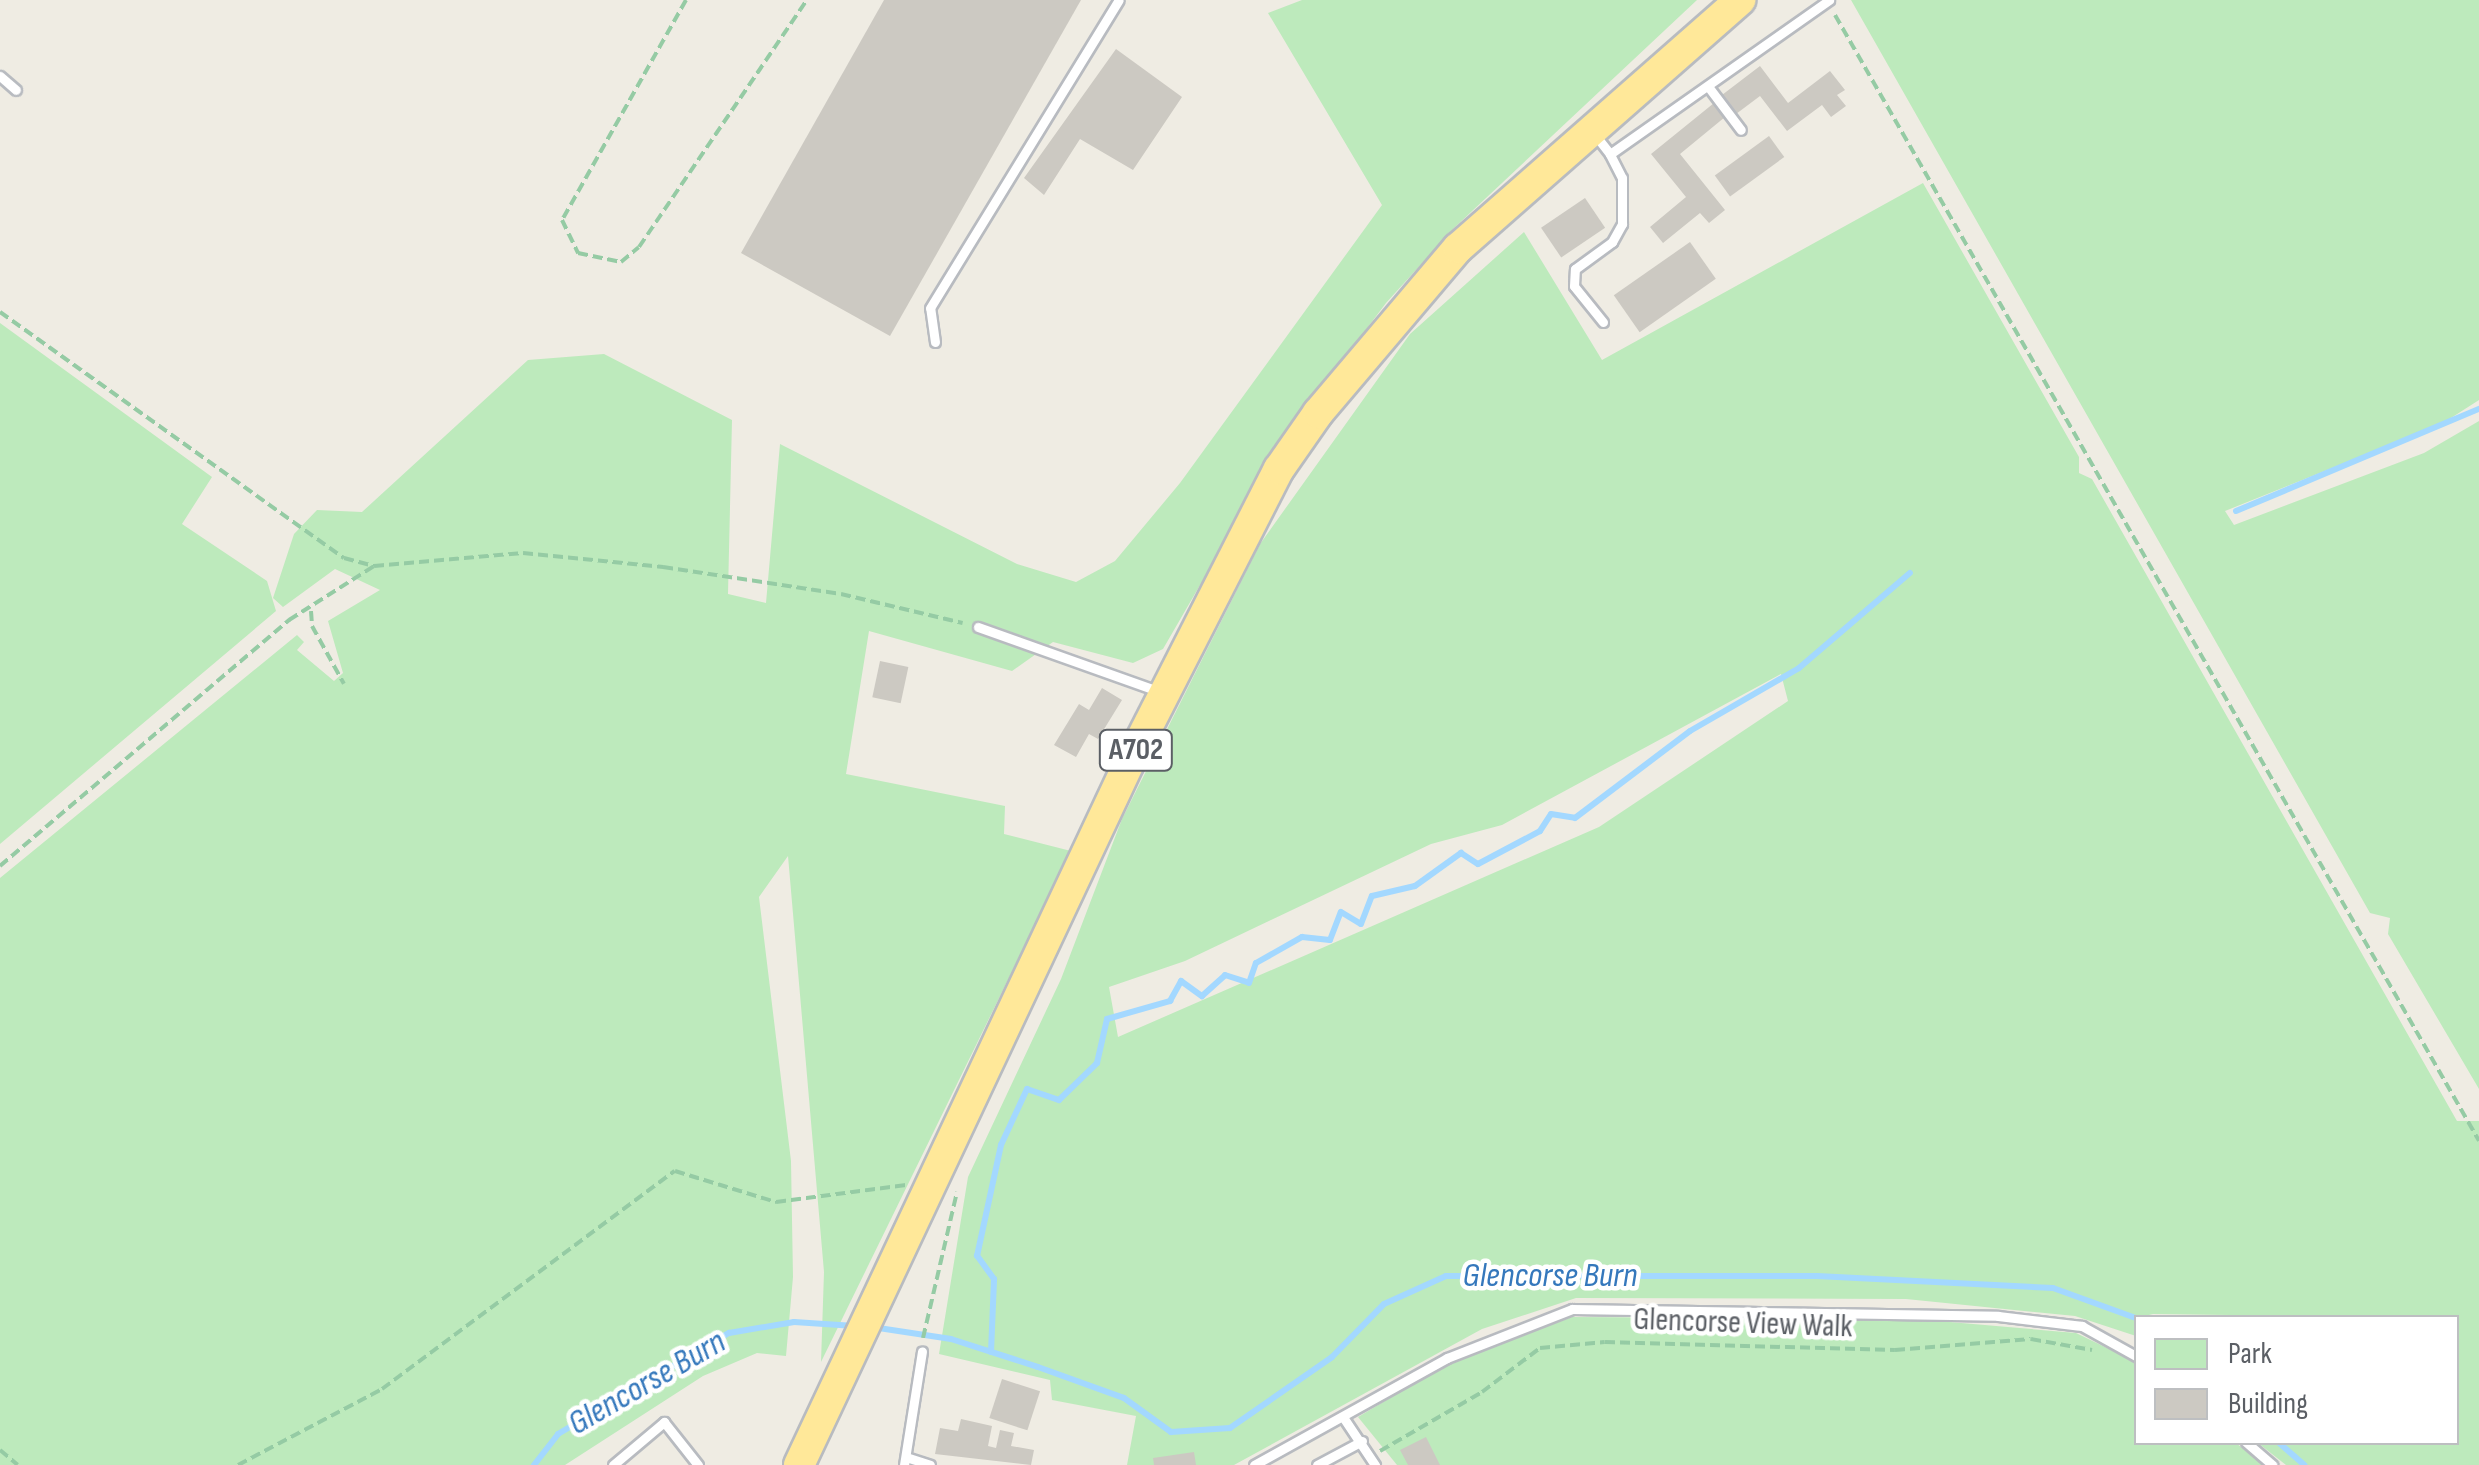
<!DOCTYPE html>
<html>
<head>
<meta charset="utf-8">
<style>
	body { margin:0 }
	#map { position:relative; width:2479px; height:1465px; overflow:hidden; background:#efece3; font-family:"Sofia Sans Condensed",sans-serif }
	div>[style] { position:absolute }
	.green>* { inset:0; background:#bdeabc }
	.stream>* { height:6px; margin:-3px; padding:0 3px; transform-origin:3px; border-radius:3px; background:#a3d8ff }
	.building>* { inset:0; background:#ccc9c2; transform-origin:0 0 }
	.path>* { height:4px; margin-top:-2px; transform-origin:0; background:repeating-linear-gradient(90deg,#95cba4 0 10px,transparent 0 15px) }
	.roads { filter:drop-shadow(2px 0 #b8bbc0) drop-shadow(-2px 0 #b8bbc0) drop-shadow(0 2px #b8bbc0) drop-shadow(0 -2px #b8bbc0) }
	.service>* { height:9px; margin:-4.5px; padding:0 4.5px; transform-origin:4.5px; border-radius:4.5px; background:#fff }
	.trunk>* { height:30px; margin:-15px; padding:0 15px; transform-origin:15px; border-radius:15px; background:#ffe899 }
	span { translate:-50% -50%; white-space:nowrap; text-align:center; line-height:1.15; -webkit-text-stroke:9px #fff; paint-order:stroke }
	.shield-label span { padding:2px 8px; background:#fff; border:2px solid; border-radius:8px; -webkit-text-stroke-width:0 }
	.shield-label { font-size:30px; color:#5b5f65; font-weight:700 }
	.street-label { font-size:32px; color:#5b5f65 }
	.water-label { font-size:35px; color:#3578bc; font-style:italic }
	.legend { position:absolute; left:2134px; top:1315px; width:325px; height:130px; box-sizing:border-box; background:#fff; border:2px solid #bdbfc1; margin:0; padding:12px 18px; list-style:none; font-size:30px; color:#5b5f65 }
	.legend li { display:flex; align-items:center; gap:20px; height:50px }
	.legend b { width:50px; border:2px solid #bdbfc1 }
</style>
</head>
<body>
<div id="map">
	<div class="green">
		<i style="clip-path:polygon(1302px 0,1697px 0,1454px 228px,1386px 303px,1288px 433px,1163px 649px,1133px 663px,1053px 642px,1012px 671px,869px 631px,846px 774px,1005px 806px,1004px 834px,1071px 851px,821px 1362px,824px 1272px,788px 856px,759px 897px,791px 1161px,793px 1277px,786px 1356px,757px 1353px,703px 1376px,565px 1465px,0 1465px,0 878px,297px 635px,304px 642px,297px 650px,334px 681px,343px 673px,328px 621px,380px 590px,335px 569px,283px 607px,273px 598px,294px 534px,317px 510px,362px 512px,528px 360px,604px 354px,732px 420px,728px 594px,766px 603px,780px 444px,1017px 564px,1076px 582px,1115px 561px,1180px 483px,1382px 205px,1268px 13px)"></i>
		<i style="clip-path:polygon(1851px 0,2479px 0,2479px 400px,2440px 425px,2225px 511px,2234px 525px,2424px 453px,2479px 421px,2479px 1089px,2388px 934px,2390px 918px,2370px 913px)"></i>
		<i style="clip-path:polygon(evenodd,1923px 183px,2079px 457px,2079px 473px,2092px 479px,2457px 1121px,2479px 1121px,2479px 1465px,2286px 1465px,2258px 1443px,2456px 1442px,2456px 1318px,2153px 1314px,2136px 1318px,2136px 1336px,2075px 1316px,1906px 1299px,1576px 1298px,1482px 1329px,1234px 1465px,1127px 1465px,1136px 1416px,1052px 1400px,1050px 1380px,939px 1354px,968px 1177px,1061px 979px,1122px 819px,1260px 544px,1410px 334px,1524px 232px,1602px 360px,1923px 183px,1781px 674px,1788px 701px,1599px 827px,1118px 1037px,1109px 987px,1185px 961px,1431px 844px,1502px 825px,1781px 674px)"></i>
		<i style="clip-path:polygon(0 323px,212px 477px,182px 524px,267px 581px,276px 611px,0 844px)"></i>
		<i style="clip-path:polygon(1572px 1317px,1915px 1319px,2076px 1333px,2136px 1362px,2136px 1442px,2236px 1443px,2263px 1465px,1397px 1465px,1358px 1417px,1447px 1364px)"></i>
	</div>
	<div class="stream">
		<i style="left:2236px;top:511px;width:264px;rotate:-22.8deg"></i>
		<i style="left:872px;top:1327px;width:80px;rotate:8.6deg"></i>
		<i style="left:951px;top:1339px;width:91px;rotate:17.8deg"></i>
		<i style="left:1038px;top:1367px;width:91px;rotate:19.8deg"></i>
		<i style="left:1124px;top:1398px;width:58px;rotate:35.9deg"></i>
		<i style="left:1171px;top:1432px;width:59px;rotate:-3.9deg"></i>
		<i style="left:1230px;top:1428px;width:124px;rotate:-34.8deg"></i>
		<i style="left:1332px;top:1357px;width:74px;rotate:-45.5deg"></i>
		<i style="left:1384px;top:1304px;width:68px;rotate:-24.3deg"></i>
		<i style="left:1446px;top:1276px;width:371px"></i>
		<i style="left:1817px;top:1276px;width:236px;rotate:2.9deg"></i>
		<i style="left:2053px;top:1288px;width:88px;rotate:19.9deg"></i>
		<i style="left:991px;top:1352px;width:73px;rotate:-87.6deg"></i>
		<i style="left:994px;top:1279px;width:29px;rotate:-126deg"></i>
		<i style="left:977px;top:1256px;width:114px;rotate:-77.8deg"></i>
		<i style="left:1001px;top:1145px;width:62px;rotate:-65.1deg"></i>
		<i style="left:1027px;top:1089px;width:34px;rotate:19deg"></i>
		<i style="left:1059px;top:1100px;width:53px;rotate:-44.2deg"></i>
		<i style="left:1097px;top:1063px;width:45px;rotate:-77.2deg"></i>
		<i style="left:1107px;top:1019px;width:66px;rotate:-15.9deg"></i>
		<i style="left:1170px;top:1001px;width:23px;rotate:-61deg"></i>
		<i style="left:1181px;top:981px;width:26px;rotate:36deg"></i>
		<i style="left:1202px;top:996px;width:31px;rotate:-42deg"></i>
		<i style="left:1225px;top:975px;width:25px;rotate:18deg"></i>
		<i style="left:1249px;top:983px;width:21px;rotate:-71deg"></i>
		<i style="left:1256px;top:963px;width:53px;rotate:-29.5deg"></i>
		<i style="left:1302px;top:937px;width:28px;rotate:6deg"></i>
		<i style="left:1330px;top:940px;width:30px;rotate:-69deg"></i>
		<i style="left:1341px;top:912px;width:23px;rotate:31deg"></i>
		<i style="left:1361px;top:924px;width:30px;rotate:-69deg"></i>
		<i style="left:1372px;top:896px;width:44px;rotate:-13.1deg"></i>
		<i style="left:1415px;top:886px;width:57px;rotate:-35.7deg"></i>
		<i style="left:1461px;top:853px;width:20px;rotate:33deg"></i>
		<i style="left:1478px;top:864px;width:70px;rotate:-28deg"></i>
		<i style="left:1540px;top:831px;width:20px;rotate:-57deg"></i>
		<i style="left:1551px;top:814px;width:24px;rotate:9deg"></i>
		<i style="left:1575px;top:818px;width:144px;rotate:-37.1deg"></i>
		<i style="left:1690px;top:731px;width:126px;rotate:-30deg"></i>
		<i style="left:1799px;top:668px;width:146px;rotate:-40.6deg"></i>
		<i style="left:2278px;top:1442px;width:35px;rotate:41deg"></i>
		<i style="left:534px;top:1465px;width:39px;rotate:-52deg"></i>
		<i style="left:558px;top:1434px;width:199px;rotate:-30.6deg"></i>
		<i style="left:729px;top:1333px;width:66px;rotate:-9.6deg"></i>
		<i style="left:794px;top:1322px;width:61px;rotate:3.8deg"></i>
	</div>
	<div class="building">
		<i style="clip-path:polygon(884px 0,1081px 0,890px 336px,741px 253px)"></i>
		<i style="clip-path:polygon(1116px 49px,1182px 97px,1133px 170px,1080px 139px,1044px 195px,1024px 178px)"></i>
		<i style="clip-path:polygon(1760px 66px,1788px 103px,1830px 71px,1845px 90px,1837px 95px,1846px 106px,1831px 117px,1822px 105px,1787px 131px,1760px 96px,1736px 114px,1722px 95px)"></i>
		<i style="clip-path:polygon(1714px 103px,1725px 117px,1680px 154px,1725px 210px,1709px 223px,1700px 213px,1663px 243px,1650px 227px,1686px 197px,1651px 154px)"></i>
		<i style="left:1769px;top:136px;width:26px;height:67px;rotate:54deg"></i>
		<i style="left:1585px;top:198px;width:36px;height:53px;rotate:56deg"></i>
		<i style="left:1690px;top:242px;width:45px;height:93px;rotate:55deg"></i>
		<i style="left:880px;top:661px;width:29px;height:37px;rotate:12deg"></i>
		<i style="clip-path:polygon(1102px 688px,1122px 700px,1098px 739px,1089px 734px,1076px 757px,1054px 745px,1079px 704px,1089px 710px)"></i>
		<i style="left:1002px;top:1379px;width:40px;height:41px;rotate:18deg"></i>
		<i style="clip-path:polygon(961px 1419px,992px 1426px,988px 1446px,996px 1448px,1000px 1430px,1014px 1433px,1011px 1446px,1034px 1450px,1031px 1465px,935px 1454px,940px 1428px,958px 1431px)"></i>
		<i style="clip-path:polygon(1426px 1437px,1440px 1465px,1408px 1465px,1400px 1450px)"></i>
		<i style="clip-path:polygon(1194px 1452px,1196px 1465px,1154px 1465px,1153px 1458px)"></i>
	</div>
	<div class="path">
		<i style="left:686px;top:0;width:253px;rotate:119.4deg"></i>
		<i style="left:562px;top:220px;width:37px;rotate:64deg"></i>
		<i style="left:578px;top:253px;width:44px;rotate:11.8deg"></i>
		<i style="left:621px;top:262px;width:23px;rotate:-40deg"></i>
		<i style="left:639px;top:247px;width:299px;rotate:-55.8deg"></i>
		<i style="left:1835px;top:15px;width:1297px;rotate:60.23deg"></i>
		<i style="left:0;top:312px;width:423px;rotate:35.6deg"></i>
		<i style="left:344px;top:558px;width:31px;rotate:15deg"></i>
		<i style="left:374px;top:566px;width:150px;rotate:-5deg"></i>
		<i style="left:523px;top:553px;width:141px;rotate:5.7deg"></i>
		<i style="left:663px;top:567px;width:180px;rotate:8.6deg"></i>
		<i style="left:841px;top:594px;width:125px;rotate:13.4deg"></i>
		<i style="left:311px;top:611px;width:15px;rotate:86deg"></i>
		<i style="left:312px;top:626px;width:66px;rotate:61.1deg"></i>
		<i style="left:0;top:866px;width:380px;rotate:-40.4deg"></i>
		<i style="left:289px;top:620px;width:101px;rotate:-32.4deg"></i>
		<i style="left:923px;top:1338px;width:150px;rotate:-76.9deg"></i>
		<i style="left:0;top:1450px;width:23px;rotate:40deg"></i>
		<i style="left:1380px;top:1451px;width:118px;rotate:-30deg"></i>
		<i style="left:1482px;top:1392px;width:73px;rotate:-37.2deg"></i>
		<i style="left:1540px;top:1348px;width:65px;rotate:-5.3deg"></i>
		<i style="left:1605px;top:1342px;width:290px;rotate:1.6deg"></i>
		<i style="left:1895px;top:1350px;width:136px;rotate:-4.6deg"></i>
		<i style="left:2031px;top:1339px;width:62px;rotate:10.2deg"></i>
		<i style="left:238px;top:1465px;width:163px;rotate:-27.8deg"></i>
		<i style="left:382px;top:1389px;width:365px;rotate:-36.7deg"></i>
		<i style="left:675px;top:1171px;width:106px;rotate:17.1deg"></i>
		<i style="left:776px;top:1202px;width:131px;rotate:-7.5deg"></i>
	</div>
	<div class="roads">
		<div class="service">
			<i style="left:0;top:76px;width:21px;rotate:41deg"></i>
			<i style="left:1710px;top:89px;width:51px;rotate:52.9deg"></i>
			<i style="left:1596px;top:136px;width:23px;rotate:52deg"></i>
			<i style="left:1610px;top:154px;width:268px;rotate:-35.1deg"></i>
			<i style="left:1603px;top:322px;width:46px;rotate:-128.9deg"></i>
			<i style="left:1574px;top:286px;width:17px;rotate:-87deg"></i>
			<i style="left:1575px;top:269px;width:46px;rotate:-36.1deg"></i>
			<i style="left:1612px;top:242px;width:21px;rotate:-61deg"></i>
			<i style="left:1622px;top:224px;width:46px;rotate:-90deg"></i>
			<i style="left:1622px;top:178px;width:27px;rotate:-117deg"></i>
			<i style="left:935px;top:342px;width:34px;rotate:-98deg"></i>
			<i style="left:930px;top:308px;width:361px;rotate:-58.5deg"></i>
			<i style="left:978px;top:627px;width:194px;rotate:19.6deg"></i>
			<i style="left:1343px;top:1417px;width:58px;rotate:56.3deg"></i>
			<i style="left:2246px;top:1442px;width:35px;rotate:41deg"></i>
			<i style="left:909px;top:1458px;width:22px;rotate:18deg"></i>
			<i style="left:613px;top:1465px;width:67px;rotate:-40.1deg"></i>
			<i style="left:664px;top:1422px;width:55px;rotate:51.7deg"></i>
			<i style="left:904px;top:1465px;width:115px;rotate:-81deg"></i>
			<i style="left:1254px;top:1465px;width:221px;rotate:-29deg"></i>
			<i style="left:1447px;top:1358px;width:134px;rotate:-21.4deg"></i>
			<i style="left:1572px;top:1309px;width:426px;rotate:0.9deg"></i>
			<i style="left:1998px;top:1316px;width:85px;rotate:6.8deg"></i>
			<i style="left:2082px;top:1326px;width:62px;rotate:29.1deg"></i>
			<i style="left:1317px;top:1465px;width:51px;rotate:-28.1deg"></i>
		</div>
		<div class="trunk">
			<i style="left:799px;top:1465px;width:776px;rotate:-64.82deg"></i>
			<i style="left:1129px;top:763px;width:330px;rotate:-63deg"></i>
			<i style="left:1279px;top:469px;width:68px;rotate:-55.1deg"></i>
			<i style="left:1318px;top:413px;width:216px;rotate:-49.7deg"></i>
			<i style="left:1458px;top:248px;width:376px;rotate:-41.3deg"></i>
		</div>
	</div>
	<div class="shield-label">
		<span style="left:1136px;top:750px">A702</span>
	</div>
	<div class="street-label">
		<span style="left:1743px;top:1324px;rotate:2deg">Glencorse View Walk</span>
	</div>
	<div class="water-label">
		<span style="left:1550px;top:1276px">Glencorse Burn</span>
		<span style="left:647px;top:1383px;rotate:-30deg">Glencorse Burn</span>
	</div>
	<ul class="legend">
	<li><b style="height:28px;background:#bdeabc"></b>Park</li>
	<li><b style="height:28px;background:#ccc9c2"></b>Building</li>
	</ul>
</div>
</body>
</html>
